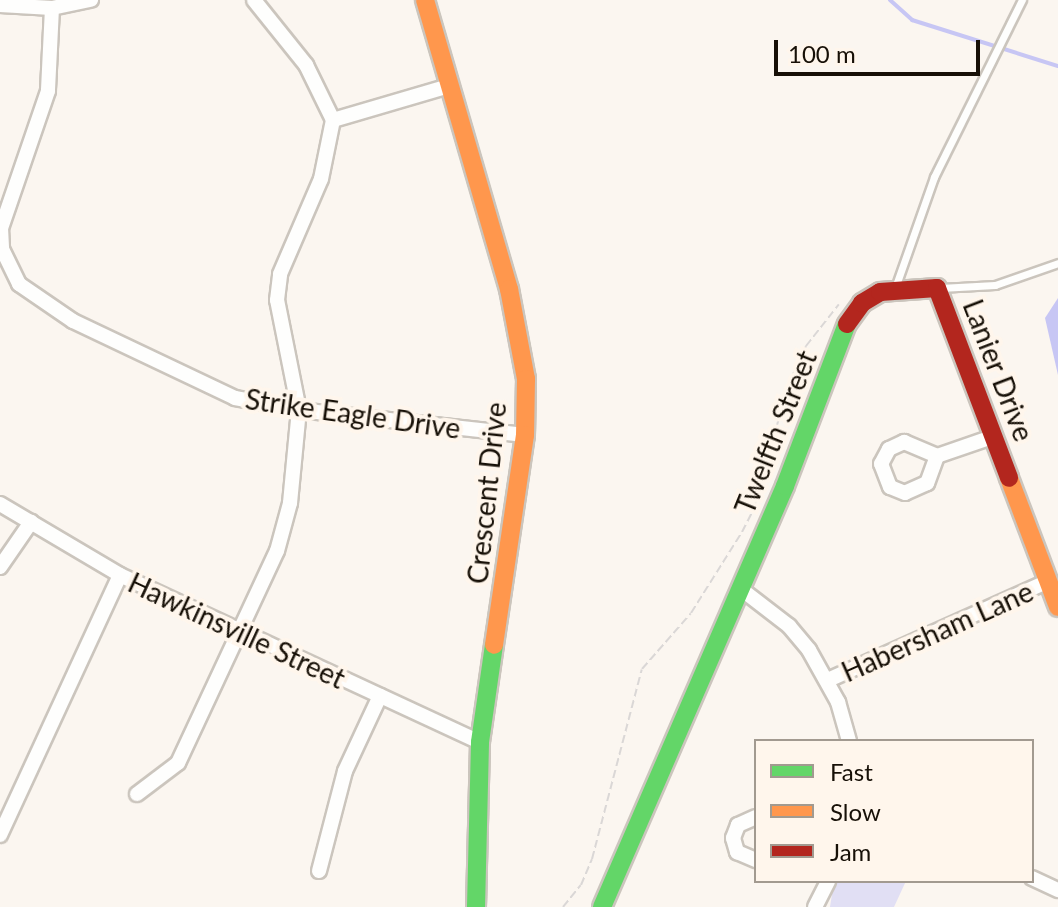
<!DOCTYPE html>
<html>
<head>
<meta charset="utf-8">
<style>
	body { margin:0 }
	#map { position:relative; width:1058px; height:907px; overflow:hidden; background:#fbf6f0; font-family:Lato,sans-serif }
	div>[style] { position:absolute }
	.green>* { inset:0; background:#e1dff4 }
	.water>* { inset:0; background:#c7c6f4 }
	.stream>* { height:4px; margin:-2px; padding:0 2px; transform-origin:2px; border-radius:2px; background:#c7c6f4 }
	.path>* { height:2px; margin-top:-1px; transform-origin:0; background:repeating-linear-gradient(90deg,#dad7d6 0 8px,transparent 0 12px) }
	.roads { filter:drop-shadow(2px 0 #cbc5bd) drop-shadow(-2px 0 #cbc5bd) drop-shadow(0 2px #cbc5bd) drop-shadow(0 -2px #cbc5bd) }
	.lane>* { height:7px; margin:-3.5px; padding:0 3.5px; transform-origin:3.5px; border-radius:3.5px; background:#fefefd }
	.street>* { height:14px; margin:-7px; padding:0 7px; transform-origin:7px; border-radius:7px; background:#fefefd }
	.fast>* { height:18px; margin:-9px; padding:0 9px; transform-origin:9px; border-radius:9px; background:#63d668 }
	.slow>* { height:18px; margin:-9px; padding:0 9px; transform-origin:9px; border-radius:9px; background:#ff974d }
	.jam>* { height:18px; margin:-9px; padding:0 9px; transform-origin:9px; border-radius:9px; background:#b3261e }
	span { translate:-50% -50%; white-space:nowrap; text-align:center; line-height:1.15; -webkit-text-stroke:8px #fff6ec; paint-order:stroke }
	.street-label { font-size:28px; color:#171007 }
	.legend { position:absolute; left:754px; top:739px; width:280px; height:144px; box-sizing:border-box; background:#fff6ec; border:2px solid #a29a90; margin:0; padding:10px 14px; list-style:none; font-size:24px; color:#171007 }
	.legend li { display:flex; align-items:center; gap:16px; height:40px }
	.legend b { width:40px; border:2px solid #a29a90 }
	.scale { position:absolute; left:774px; top:40px; width:206px; height:36px; box-sizing:border-box; border:4px solid #171007; border-top:0; padding-left:10px; font-size:24px; line-height:28px; white-space:nowrap; color:#171007; -webkit-text-stroke:6px #fff6ec; paint-order:stroke }
</style>
</head>
<body>
<div id="map">
	<div class="green">
		<i style="clip-path:polygon(834px 881px,906px 881px,894px 907px,830px 907px)"></i>
	</div>
	<div class="water">
		<i style="clip-path:polygon(1058px 298px,1058px 375px,1045px 318px)"></i>
	</div>
	<div class="stream">
		<i style="left:890px;top:0;width:30px;rotate:42deg"></i>
		<i style="left:912px;top:20px;width:153px;rotate:17.5deg"></i>
	</div>
	<div class="path">
		<i style="left:563px;top:907px;width:28px;rotate:-51deg"></i>
		<i style="left:581px;top:885px;width:28px;rotate:-67deg"></i>
		<i style="left:592px;top:859px;width:196px;rotate:-75.3deg"></i>
		<i style="left:642px;top:669px;width:74px;rotate:-48.8deg"></i>
		<i style="left:691px;top:613px;width:96px;rotate:-57.8deg"></i>
		<i style="left:742px;top:532px;width:27px;rotate:-63deg"></i>
		<i style="left:754px;top:508px;width:128px;rotate:-74.5deg"></i>
		<i style="left:788px;top:385px;width:43px;rotate:-65.2deg"></i>
		<i style="left:806px;top:346px;width:53px;rotate:-51.8deg"></i>
	</div>
	<div class="roads">
		<div class="lane">
			<i style="left:895px;top:288px;width:118px;rotate:-70.6deg"></i>
			<i style="left:934px;top:177px;width:198px;rotate:-63.6deg"></i>
			<i style="left:940px;top:288px;width:55px;rotate:-3.1deg"></i>
			<i style="left:995px;top:285px;width:67px;rotate:-19.2deg"></i>
		</div>
		<div class="street">
			<i style="left:0;top:5px;width:52px;rotate:3.3deg"></i>
			<i style="left:52px;top:8px;width:40px;rotate:-12deg"></i>
			<i style="left:52px;top:8px;width:83px;rotate:92.8deg"></i>
			<i style="left:48px;top:91px;width:145px;rotate:108.9deg"></i>
			<i style="left:1px;top:228px;width:21px;rotate:87deg"></i>
			<i style="left:2px;top:249px;width:39px;rotate:64deg"></i>
			<i style="left:19px;top:284px;width:65px;rotate:34.4deg"></i>
			<i style="left:73px;top:321px;width:179px;rotate:25.4deg"></i>
			<i style="left:235px;top:398px;width:65px;rotate:10.6deg"></i>
			<i style="left:299px;top:410px;width:227px;rotate:6.3deg"></i>
			<i style="left:333px;top:120px;width:121px;rotate:-16.3deg"></i>
			<i style="left:904px;top:442px;width:36px;rotate:23deg"></i>
			<i style="left:937px;top:456px;width:29px;rotate:110deg"></i>
			<i style="left:927px;top:483px;width:24px;rotate:156deg"></i>
			<i style="left:905px;top:493px;width:16px;rotate:-158deg"></i>
			<i style="left:890px;top:487px;width:25px;rotate:-111deg"></i>
			<i style="left:881px;top:464px;width:17px;rotate:-62deg"></i>
			<i style="left:889px;top:449px;width:17px;rotate:-25deg"></i>
			<i style="left:937px;top:456px;width:61px;rotate:-19deg"></i>
			<i style="left:0;top:504px;width:139px;rotate:30.6deg"></i>
			<i style="left:120px;top:575px;width:397px;rotate:24.9deg"></i>
			<i style="left:0;top:567px;width:55px;rotate:-55.4deg"></i>
			<i style="left:741px;top:589px;width:61px;rotate:37.6deg"></i>
			<i style="left:789px;top:626px;width:31px;rotate:50deg"></i>
			<i style="left:809px;top:650px;width:60px;rotate:60.9deg"></i>
			<i style="left:838px;top:702px;width:41px;rotate:74.2deg"></i>
			<i style="left:828px;top:680px;width:239px;rotate:-24.2deg"></i>
			<i style="left:137px;top:794px;width:51px;rotate:-37.1deg"></i>
			<i style="left:178px;top:763px;width:234px;rotate:-65deg"></i>
			<i style="left:277px;top:551px;width:50px;rotate:-74.8deg"></i>
			<i style="left:290px;top:503px;width:93px;rotate:-84.5deg"></i>
			<i style="left:299px;top:410px;width:112px;rotate:-101.3deg"></i>
			<i style="left:277px;top:300px;width:26px;rotate:-83deg"></i>
			<i style="left:280px;top:274px;width:103px;rotate:-66.7deg"></i>
			<i style="left:321px;top:179px;width:60px;rotate:-78.5deg"></i>
			<i style="left:333px;top:120px;width:61px;rotate:-116.1deg"></i>
			<i style="left:306px;top:65px;width:83px;rotate:-128.7deg"></i>
			<i style="left:756px;top:817px;width:20px;rotate:156deg"></i>
			<i style="left:738px;top:825px;width:14px;rotate:111deg"></i>
			<i style="left:733px;top:838px;width:15px;rotate:74deg"></i>
			<i style="left:737px;top:852px;width:21px;rotate:23deg"></i>
			<i style="left:0;top:835px;width:286px;rotate:-65.2deg"></i>
			<i style="left:319px;top:871px;width:103px;rotate:-75.4deg"></i>
			<i style="left:345px;top:771px;width:83px;rotate:-65deg"></i>
			<i style="left:1032px;top:878px;width:29px;rotate:25deg"></i>
			<i style="left:815px;top:907px;width:29px;rotate:-63deg"></i>
		</div>
		<div class="fast">
			<i style="left:476px;top:907px;width:165px;rotate:-88.6deg"></i>
			<i style="left:480px;top:742px;width:98px;rotate:-81.8deg"></i>
			<i style="left:602px;top:907px;width:459px;rotate:-66.5deg"></i>
			<i style="left:785px;top:486px;width:173px;rotate:-69.1deg"></i>
		</div>
		<div class="slow">
			<i style="left:425px;top:0;width:301px;rotate:73.8deg"></i>
			<i style="left:509px;top:289px;width:92px;rotate:79.3deg"></i>
			<i style="left:526px;top:379px;width:56px;rotate:91deg"></i>
			<i style="left:525px;top:435px;width:212px;rotate:98.4deg"></i>
			<i style="left:1009px;top:478px;width:138px;rotate:69.2deg"></i>
		</div>
		<div class="jam">
			<i style="left:847px;top:324px;width:26px;rotate:-54deg"></i>
			<i style="left:862px;top:303px;width:21px;rotate:-31deg"></i>
			<i style="left:880px;top:292px;width:57px;rotate:-4deg"></i>
			<i style="left:937px;top:288px;width:203px;rotate:69.2deg"></i>
		</div>
	</div>
	<div class="street-label">
		<span style="left:999px;top:370px;rotate:69deg">Lanier Drive</span>
		<span style="left:353px;top:413px;rotate:8deg">Strike Eagle Drive</span>
		<span style="left:775px;top:432px;rotate:-68deg">Twelfth Street</span>
		<span style="left:486px;top:493px;rotate:-84deg">Crescent Drive</span>
		<span style="left:237px;top:630px;rotate:25deg">Hawkinsville Street</span>
		<span style="left:937px;top:631px;rotate:-24deg">Habersham Lane</span>
	</div>
	<ul class="legend">
	<li><b style="height:10px;background:#63d668"></b>Fast</li>
	<li><b style="height:10px;background:#ff974d"></b>Slow</li>
	<li><b style="height:10px;background:#b3261e"></b>Jam</li>
	</ul>
	<div class="scale">100 m</div>
</div>
</body>
</html>
